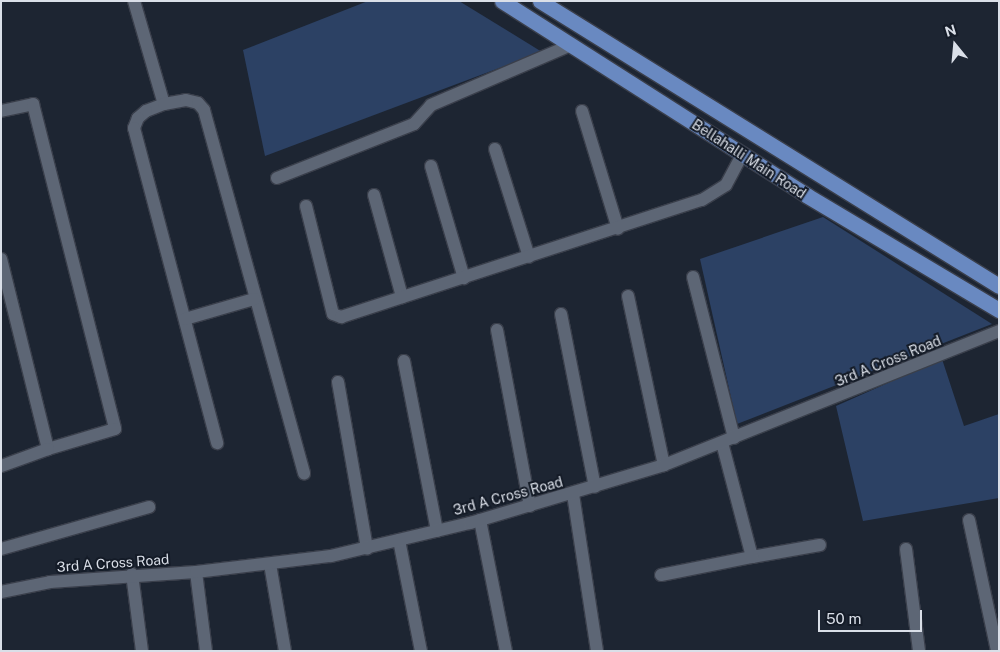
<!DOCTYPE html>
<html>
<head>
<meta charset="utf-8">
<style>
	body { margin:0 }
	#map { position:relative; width:1000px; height:652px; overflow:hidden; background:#1d2532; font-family:"Public Sans",sans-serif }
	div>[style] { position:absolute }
	.green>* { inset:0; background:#2c4164 }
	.roads { filter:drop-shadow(1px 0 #3a3f4b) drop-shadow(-1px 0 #3a3f4b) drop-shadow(0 1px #3a3f4b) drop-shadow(0 -1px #3a3f4b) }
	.street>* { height:12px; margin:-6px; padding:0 6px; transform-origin:6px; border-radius:6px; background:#5d6675 }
	.primary>* { height:15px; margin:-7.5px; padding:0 7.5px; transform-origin:7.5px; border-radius:7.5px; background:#6989c1 }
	span { translate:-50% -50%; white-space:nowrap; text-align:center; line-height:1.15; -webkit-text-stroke:4px #141b27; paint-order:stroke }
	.street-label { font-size:14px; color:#dadfe8 }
	.frame { position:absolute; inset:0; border:2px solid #dadfe8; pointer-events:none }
	.north { position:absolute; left:930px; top:20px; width:50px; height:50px; -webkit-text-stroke:4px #141b27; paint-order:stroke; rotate:343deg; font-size:14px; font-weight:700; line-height:20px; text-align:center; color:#dadfe8 }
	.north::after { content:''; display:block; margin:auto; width:18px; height:22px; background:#dadfe8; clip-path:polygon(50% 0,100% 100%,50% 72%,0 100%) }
	.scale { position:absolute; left:818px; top:610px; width:104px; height:22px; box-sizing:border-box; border:2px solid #dadfe8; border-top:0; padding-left:6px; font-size:15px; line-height:18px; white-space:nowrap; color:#dadfe8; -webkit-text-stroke:4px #141b27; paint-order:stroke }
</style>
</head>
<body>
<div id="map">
	<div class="green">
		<i style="clip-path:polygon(368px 1px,459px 1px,542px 52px,265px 156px,243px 50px)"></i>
		<i style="clip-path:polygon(823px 217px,992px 324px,737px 424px,700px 259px)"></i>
		<i style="clip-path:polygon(942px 359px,964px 426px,999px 414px,999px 498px,863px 521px,836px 406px)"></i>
	</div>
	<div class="roads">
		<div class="street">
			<i style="left:134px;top:1px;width:107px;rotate:73.8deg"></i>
			<i style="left:164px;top:104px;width:19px;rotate:159deg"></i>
			<i style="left:146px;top:111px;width:11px;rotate:139deg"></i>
			<i style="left:138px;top:118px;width:11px;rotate:112deg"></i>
			<i style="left:134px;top:128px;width:326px;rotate:75.2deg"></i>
			<i style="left:164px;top:104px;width:22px;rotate:-10deg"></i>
			<i style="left:186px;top:100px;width:12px;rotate:14deg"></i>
			<i style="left:198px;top:103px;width:9px;rotate:49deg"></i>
			<i style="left:204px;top:110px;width:377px;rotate:74.6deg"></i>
			<i style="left:1px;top:111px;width:33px;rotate:-12deg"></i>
			<i style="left:33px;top:104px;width:335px;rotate:75.8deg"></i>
			<i style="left:115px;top:429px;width:70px;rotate:163.4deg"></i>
			<i style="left:582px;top:111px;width:123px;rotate:73deg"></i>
			<i style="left:495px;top:149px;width:113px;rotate:72.5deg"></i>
			<i style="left:431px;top:166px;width:117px;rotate:73.6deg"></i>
			<i style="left:277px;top:178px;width:147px;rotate:-21.5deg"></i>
			<i style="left:414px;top:124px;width:25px;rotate:-48deg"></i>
			<i style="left:431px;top:105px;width:152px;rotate:-23.2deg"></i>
			<i style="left:374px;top:195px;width:106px;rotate:74.6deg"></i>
			<i style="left:306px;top:206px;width:111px;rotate:76deg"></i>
			<i style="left:333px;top:314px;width:9px;rotate:21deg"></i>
			<i style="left:341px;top:317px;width:379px;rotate:-18deg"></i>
			<i style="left:702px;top:200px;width:28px;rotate:-32deg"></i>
			<i style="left:726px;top:185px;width:34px;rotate:-62deg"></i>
			<i style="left:1px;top:259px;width:196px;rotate:76.1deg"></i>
			<i style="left:48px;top:449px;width:50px;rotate:160.1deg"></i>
			<i style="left:693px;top:277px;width:166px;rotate:75.7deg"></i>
			<i style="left:628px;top:296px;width:173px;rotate:78deg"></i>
			<i style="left:561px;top:314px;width:176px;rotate:78.9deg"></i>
			<i style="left:185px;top:319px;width:72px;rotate:-16.2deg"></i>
			<i style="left:497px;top:330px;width:179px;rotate:79.4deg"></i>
			<i style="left:404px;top:361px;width:173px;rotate:79deg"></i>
			<i style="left:338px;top:382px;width:169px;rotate:80.1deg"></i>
			<i style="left:573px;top:494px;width:159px;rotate:81.3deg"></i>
			<i style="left:480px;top:520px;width:134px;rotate:78.8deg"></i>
			<i style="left:969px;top:520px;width:134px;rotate:77.9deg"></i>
			<i style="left:399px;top:540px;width:113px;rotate:78.8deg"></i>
			<i style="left:1px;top:549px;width:154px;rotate:-15.8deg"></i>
			<i style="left:906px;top:549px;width:103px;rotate:82.7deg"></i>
			<i style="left:752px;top:557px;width:69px;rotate:-10deg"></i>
			<i style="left:270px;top:564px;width:88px;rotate:80.2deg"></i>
			<i style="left:196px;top:572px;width:80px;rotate:82.8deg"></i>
			<i style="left:132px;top:574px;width:78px;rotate:82.6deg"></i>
			<i style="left:661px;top:575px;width:93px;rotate:-11.2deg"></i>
			<i style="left:752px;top:557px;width:118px;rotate:-104.7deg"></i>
			<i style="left:1px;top:592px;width:50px;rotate:-11.5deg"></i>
			<i style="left:50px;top:582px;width:146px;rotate:-3.9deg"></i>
			<i style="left:196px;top:572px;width:136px;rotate:-6.8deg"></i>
			<i style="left:331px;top:556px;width:143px;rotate:-13.4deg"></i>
			<i style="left:470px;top:523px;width:202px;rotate:-16.6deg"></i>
			<i style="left:664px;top:465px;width:361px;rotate:-21.8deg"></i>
		</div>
		<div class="primary">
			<i style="left:502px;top:1px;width:361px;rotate:32.5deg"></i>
			<i style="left:806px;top:195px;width:225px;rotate:30.8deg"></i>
			<i style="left:540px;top:1px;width:540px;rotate:31.84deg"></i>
		</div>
	</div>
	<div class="street-label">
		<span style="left:749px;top:159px;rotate:33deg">Bellahalli Main Road</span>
		<span style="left:888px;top:361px;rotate:-22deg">3rd A Cross Road</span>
		<span style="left:508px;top:496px;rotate:-15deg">3rd A Cross Road</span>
		<span style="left:113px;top:563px;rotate:-4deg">3rd A Cross Road</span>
	</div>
	<div class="frame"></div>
	<div class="north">N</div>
	<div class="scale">50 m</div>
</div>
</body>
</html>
